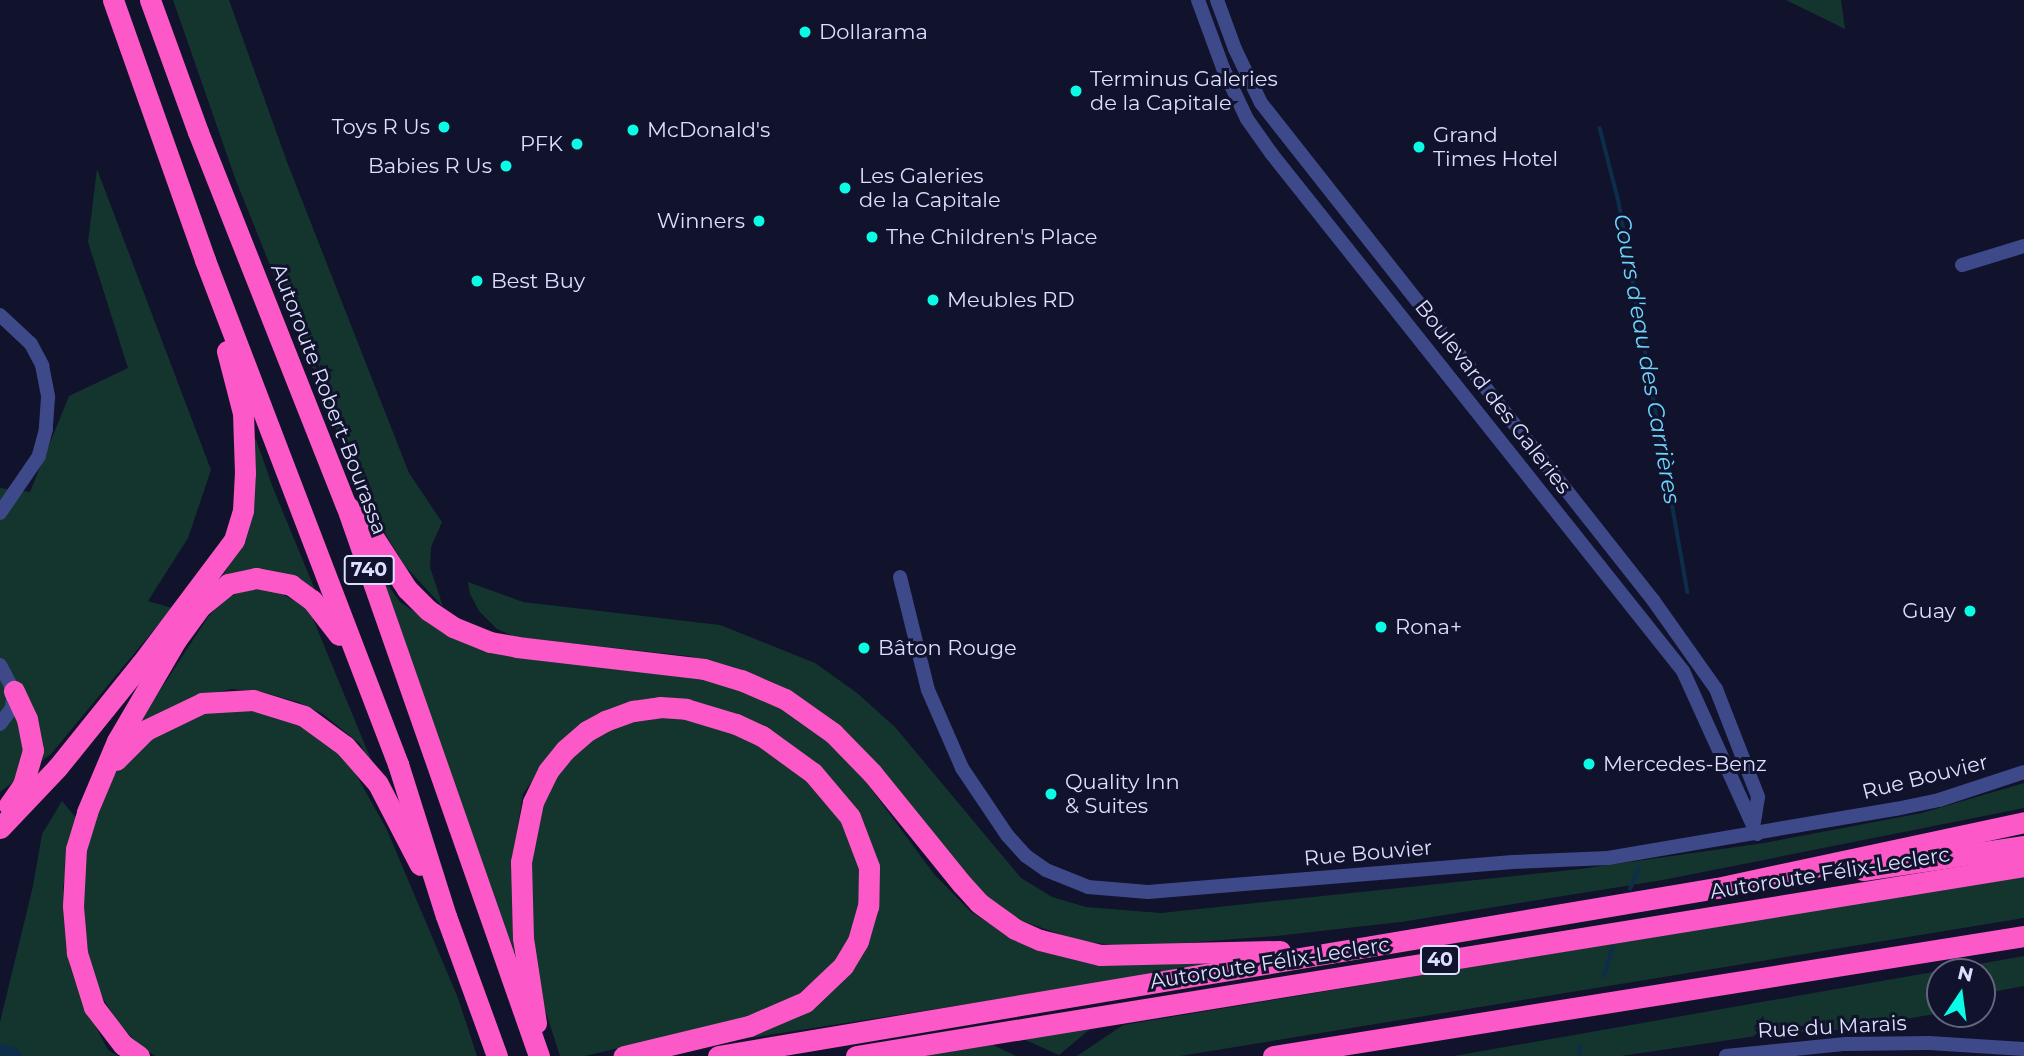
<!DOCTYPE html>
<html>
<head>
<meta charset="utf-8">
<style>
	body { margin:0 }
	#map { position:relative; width:2024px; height:1056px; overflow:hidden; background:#11122b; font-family:Montserrat,sans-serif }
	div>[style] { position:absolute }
	.green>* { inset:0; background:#14352e }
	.stream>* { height:3.5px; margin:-1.75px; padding:0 1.75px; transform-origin:1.75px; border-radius:1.75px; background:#0c2e4a }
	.river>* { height:19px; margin:-9.5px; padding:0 9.5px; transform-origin:9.5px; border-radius:9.5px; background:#0c2e4a }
	.minor>* { height:14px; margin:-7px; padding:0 7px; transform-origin:7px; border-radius:7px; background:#3d4989 }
	.highway>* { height:21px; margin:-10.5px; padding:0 10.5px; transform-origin:10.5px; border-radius:10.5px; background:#fd58c7 }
	.dots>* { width:19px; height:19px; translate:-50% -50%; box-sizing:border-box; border:4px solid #11122b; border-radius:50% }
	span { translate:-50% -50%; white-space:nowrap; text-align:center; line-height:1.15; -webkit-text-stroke:6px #11122b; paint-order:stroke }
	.shield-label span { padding:2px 5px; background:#11122b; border:2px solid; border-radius:5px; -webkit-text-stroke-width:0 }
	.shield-label { font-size:19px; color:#dcdfff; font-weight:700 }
	.poi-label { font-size:21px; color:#dcdfff }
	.left { translate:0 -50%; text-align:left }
	.right { translate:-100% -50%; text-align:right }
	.street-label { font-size:21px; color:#dcdfff }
	.water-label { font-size:23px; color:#6bd5fd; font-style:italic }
	.north { position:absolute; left:1926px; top:958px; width:70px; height:70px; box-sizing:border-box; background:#11122b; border:2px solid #626480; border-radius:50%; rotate:13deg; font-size:19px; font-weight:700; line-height:28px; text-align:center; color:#dcdfff }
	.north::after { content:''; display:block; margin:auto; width:24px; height:32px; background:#0afce7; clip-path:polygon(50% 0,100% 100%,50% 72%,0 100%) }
</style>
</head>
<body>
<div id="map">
	<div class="green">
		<i style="clip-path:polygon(173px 0,229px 0,287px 162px,409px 473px,442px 522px,431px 547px,430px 567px,443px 607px,405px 566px,363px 497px,235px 178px)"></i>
		<i style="clip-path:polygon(1786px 0,1841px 0,1845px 29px)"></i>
		<i style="clip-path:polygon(97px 169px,211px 470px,188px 538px,148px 601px,172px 608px,51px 754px,0 792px,0 488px,30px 492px,69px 396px,128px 368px,88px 242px)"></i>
		<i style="clip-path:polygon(256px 439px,273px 488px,318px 597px,257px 569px,222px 577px,243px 543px,252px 441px)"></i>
		<i style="clip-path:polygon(378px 571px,400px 602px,443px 631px,720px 679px,782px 708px,831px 742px,866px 782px,934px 874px,971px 912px,1017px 940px,1063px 956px,1134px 965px,1236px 962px,737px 1040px,736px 1037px,833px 990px,875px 862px,817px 766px,661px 700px,558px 745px,523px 794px,512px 861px,515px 962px)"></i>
		<i style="clip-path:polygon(468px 582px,523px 602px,720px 625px,815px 663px,857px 693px,895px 727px,1021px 878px,1052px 897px,1086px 907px,1161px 913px,1580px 869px,1764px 843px,1922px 813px,2024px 783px,2024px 808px,1663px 880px,1401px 922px,1276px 936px,1130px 947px,1080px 941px,1019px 920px,987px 897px,855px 741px,820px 711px,780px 686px,734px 667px,688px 656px,515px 637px,497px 629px,479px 611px,470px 594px)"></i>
		<i style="clip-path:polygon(260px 589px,282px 594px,309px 609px,379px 779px,360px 744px,323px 714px,298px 702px,262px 692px,231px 689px,191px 699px,138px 724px,208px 617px,222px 601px,241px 591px)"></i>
		<i style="clip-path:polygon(242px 709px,273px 714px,298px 723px,348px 760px,387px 830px,458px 998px,477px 1056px,155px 1056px,139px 1046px,118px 1022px,100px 994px,91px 969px,85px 934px,83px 880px,88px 846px,100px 806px,110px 781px,128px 756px,150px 737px,204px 713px)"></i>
		<i style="clip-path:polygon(681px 715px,754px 740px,798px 770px,849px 831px,861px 865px,862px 896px,845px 954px,794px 998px,751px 1017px,585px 1056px,560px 1056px,541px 997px,529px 907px,530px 871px,541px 798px,572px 753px,597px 734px,625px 719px)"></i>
		<i style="clip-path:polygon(62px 801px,77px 819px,63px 888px,70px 967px,81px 998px,108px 1050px,118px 1056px,0 1056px,0 1022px,33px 886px,42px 834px)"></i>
		<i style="clip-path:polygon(2024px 875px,2024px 918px,1180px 1056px,1077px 1056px,1123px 1025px)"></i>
		<i style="clip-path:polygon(2024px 956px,2024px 986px,1982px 994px,1982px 972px,1940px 972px,1940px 1013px,1850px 1029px,1763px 1035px,1621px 1056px,1454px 1056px)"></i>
		<i style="clip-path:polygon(1095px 1025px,1059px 1055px,1021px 1038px)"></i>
		<i style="clip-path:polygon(991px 1044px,1016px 1056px,916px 1056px)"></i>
	</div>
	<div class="stream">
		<i style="left:1600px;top:128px;width:76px;rotate:75.6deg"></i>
		<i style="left:1619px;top:202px;width:396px;rotate:80deg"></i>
		<i style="left:1630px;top:889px;width:23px;rotate:-67deg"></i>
		<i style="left:1604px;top:976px;width:30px;rotate:-73deg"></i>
		<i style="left:1579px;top:1056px;width:9px;rotate:-84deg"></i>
	</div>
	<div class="river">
		<i style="left:0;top:1053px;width:12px;rotate:14deg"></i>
	</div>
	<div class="minor">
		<i style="left:1198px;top:0;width:72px;rotate:69.8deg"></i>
		<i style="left:1223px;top:68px;width:56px;rotate:64.8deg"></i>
		<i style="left:1247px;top:119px;width:42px;rotate:54.8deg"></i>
		<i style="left:1271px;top:153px;width:662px;rotate:51.5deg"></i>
		<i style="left:1683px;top:671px;width:179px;rotate:65.6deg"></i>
		<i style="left:1217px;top:0;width:52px;rotate:69.8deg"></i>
		<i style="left:1235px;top:49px;width:60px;rotate:64.3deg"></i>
		<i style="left:1261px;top:103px;width:633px;rotate:51.74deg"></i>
		<i style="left:1653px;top:600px;width:109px;rotate:54.7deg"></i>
		<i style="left:1716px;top:689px;width:116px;rotate:68.7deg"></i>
		<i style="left:1758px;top:797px;width:25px;rotate:99deg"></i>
		<i style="left:1962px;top:265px;width:65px;rotate:-17deg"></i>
		<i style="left:0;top:315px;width:42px;rotate:43.1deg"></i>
		<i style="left:31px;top:344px;width:24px;rotate:62deg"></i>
		<i style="left:42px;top:365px;width:33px;rotate:79deg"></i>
		<i style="left:48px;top:397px;width:32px;rotate:94deg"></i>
		<i style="left:46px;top:429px;width:28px;rotate:105deg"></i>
		<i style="left:39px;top:456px;width:69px;rotate:124.4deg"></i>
		<i style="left:900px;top:577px;width:116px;rotate:76.1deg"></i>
		<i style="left:928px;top:690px;width:85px;rotate:66.4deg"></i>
		<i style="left:962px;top:768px;width:81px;rotate:56.1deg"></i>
		<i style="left:1007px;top:835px;width:28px;rotate:48deg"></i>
		<i style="left:1026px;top:856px;width:24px;rotate:35deg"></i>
		<i style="left:1046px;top:870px;width:45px;rotate:22deg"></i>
		<i style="left:1088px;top:887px;width:60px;rotate:4.8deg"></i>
		<i style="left:1148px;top:892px;width:366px;rotate:-4.7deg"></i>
		<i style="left:1513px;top:862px;width:95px;rotate:-2.4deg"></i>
		<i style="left:1608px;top:858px;width:292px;rotate:-9.7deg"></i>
		<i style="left:1896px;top:809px;width:44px;rotate:-11.8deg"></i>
		<i style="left:1939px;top:800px;width:89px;rotate:-18.2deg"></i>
		<i style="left:0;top:665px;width:30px;rotate:62deg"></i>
		<i style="left:14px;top:691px;width:17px;rotate:97deg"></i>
		<i style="left:12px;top:708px;width:20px;rotate:127deg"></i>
		<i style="left:1726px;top:1056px;width:120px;rotate:-5.8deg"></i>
		<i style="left:1845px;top:1044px;width:84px;rotate:-0.7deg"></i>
		<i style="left:1929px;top:1043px;width:95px;rotate:3.6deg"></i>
	</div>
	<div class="highway">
		<i style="left:113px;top:0;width:276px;rotate:70.5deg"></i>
		<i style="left:205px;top:260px;width:540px;rotate:69.05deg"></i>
		<i style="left:398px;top:764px;width:159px;rotate:72.5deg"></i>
		<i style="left:446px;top:916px;width:149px;rotate:70deg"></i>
		<i style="left:150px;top:0;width:140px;rotate:70deg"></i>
		<i style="left:198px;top:132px;width:401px;rotate:68.4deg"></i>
		<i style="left:346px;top:505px;width:584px;rotate:70.7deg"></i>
		<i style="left:346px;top:505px;width:23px;rotate:43deg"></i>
		<i style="left:363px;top:521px;width:81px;rotate:57.1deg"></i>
		<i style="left:407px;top:589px;width:30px;rotate:45deg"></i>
		<i style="left:428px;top:610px;width:30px;rotate:34deg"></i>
		<i style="left:453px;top:627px;width:40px;rotate:22deg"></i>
		<i style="left:490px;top:642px;width:27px;rotate:10deg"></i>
		<i style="left:517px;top:647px;width:188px;rotate:6.7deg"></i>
		<i style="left:704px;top:669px;width:39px;rotate:17deg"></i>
		<i style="left:741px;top:680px;width:48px;rotate:23.4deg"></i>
		<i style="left:785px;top:699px;width:59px;rotate:35.3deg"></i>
		<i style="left:833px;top:733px;width:56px;rotate:45.7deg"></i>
		<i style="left:872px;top:773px;width:143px;rotate:51deg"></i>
		<i style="left:962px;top:884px;width:25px;rotate:48deg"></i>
		<i style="left:979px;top:903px;width:44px;rotate:35.8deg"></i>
		<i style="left:1015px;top:929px;width:27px;rotate:24deg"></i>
		<i style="left:1040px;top:940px;width:62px;rotate:14deg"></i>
		<i style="left:1100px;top:955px;width:180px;rotate:-1.3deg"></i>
		<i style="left:116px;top:760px;width:42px;rotate:-45deg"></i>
		<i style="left:146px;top:730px;width:62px;rotate:-25.7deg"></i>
		<i style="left:202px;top:703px;width:51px;rotate:-3.4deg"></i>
		<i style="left:253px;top:700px;width:53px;rotate:17.4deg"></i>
		<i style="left:304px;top:716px;width:51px;rotate:36.2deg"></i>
		<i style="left:345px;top:746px;width:50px;rotate:49deg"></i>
		<i style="left:378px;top:784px;width:91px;rotate:62.6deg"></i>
		<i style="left:9px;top:805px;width:24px;rotate:-55deg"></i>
		<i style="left:23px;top:785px;width:36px;rotate:-74deg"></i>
		<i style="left:33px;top:750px;width:32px;rotate:-101deg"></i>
		<i style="left:27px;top:719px;width:31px;rotate:-115deg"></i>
		<i style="left:0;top:828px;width:83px;rotate:-46.5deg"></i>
		<i style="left:57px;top:768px;width:134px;rotate:-51.1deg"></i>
		<i style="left:141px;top:664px;width:155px;rotate:-53.1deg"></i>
		<i style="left:234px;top:540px;width:31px;rotate:-73deg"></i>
		<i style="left:243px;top:510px;width:37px;rotate:-87deg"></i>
		<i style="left:245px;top:473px;width:60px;rotate:-91.9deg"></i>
		<i style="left:243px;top:413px;width:64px;rotate:-104.5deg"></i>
		<i style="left:1863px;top:870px;width:163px;rotate:-8.5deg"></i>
		<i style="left:536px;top:1023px;width:86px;rotate:-98.7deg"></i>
		<i style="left:523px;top:938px;width:76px;rotate:-91.5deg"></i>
		<i style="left:521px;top:862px;width:61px;rotate:-78.7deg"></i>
		<i style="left:533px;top:802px;width:34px;rotate:-64deg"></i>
		<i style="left:548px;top:771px;width:27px;rotate:-51deg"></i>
		<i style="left:565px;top:750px;width:29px;rotate:-41deg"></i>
		<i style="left:587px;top:731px;width:21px;rotate:-29deg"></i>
		<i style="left:605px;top:721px;width:30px;rotate:-20deg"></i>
		<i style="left:633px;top:711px;width:27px;rotate:-8deg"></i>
		<i style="left:660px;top:707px;width:26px;rotate:4deg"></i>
		<i style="left:686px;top:709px;width:52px;rotate:16.7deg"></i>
		<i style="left:736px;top:724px;width:29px;rotate:25deg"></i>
		<i style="left:762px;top:736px;width:63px;rotate:36deg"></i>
		<i style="left:813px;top:773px;width:57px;rotate:49.9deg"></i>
		<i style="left:850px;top:817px;width:53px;rotate:69.2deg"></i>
		<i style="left:869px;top:867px;width:39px;rotate:91deg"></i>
		<i style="left:868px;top:906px;width:36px;rotate:106deg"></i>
		<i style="left:858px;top:941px;width:29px;rotate:121deg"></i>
		<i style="left:843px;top:966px;width:52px;rotate:136.5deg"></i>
		<i style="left:805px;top:1002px;width:61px;rotate:156.8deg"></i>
		<i style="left:749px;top:1026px;width:129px;rotate:166.5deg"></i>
		<i style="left:139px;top:1056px;width:19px;rotate:-145deg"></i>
		<i style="left:123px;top:1045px;width:48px;rotate:-127.3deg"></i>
		<i style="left:94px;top:1007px;width:57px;rotate:-107.5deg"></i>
		<i style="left:77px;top:953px;width:47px;rotate:-94.9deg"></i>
		<i style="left:73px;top:906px;width:57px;rotate:-87deg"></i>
		<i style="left:76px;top:849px;width:39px;rotate:-73deg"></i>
		<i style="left:87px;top:812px;width:77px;rotate:-67.1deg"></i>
		<i style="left:117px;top:741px;width:117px;rotate:-59.7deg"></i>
		<i style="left:176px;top:640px;width:42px;rotate:-53.7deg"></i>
		<i style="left:201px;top:606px;width:35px;rotate:-39deg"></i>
		<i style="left:228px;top:584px;width:29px;rotate:-12deg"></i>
		<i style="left:256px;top:578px;width:36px;rotate:11deg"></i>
		<i style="left:291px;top:585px;width:26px;rotate:36deg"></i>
		<i style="left:312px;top:600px;width:44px;rotate:52.4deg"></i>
		<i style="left:718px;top:1056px;width:1013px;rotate:-9.55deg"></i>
		<i style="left:1717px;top:888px;width:314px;rotate:-12.1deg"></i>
		<i style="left:856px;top:1056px;width:1183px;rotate:-9.24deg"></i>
		<i style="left:1273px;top:1056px;width:761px;rotate:-9.08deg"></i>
	</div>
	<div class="dots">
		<i style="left:805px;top:32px;background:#0afce7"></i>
		<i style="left:1076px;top:91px;background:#0afce7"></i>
		<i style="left:444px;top:127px;background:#0afce7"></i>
		<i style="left:633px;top:130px;background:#0afce7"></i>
		<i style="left:577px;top:144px;background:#0afce7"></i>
		<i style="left:1419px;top:147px;background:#0afce7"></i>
		<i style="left:506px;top:166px;background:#0afce7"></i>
		<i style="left:845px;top:188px;background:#0afce7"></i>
		<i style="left:759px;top:221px;background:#0afce7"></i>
		<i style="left:872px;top:237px;background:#0afce7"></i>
		<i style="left:477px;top:281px;background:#0afce7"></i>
		<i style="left:933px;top:300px;background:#0afce7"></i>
		<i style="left:1970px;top:611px;background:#0afce7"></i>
		<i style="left:1381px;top:627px;background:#0afce7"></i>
		<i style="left:864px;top:648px;background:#0afce7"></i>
		<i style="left:1589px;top:764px;background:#0afce7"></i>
		<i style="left:1051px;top:794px;background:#0afce7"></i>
	</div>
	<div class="shield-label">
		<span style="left:369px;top:570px">740</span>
		<span style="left:1440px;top:960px">40</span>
	</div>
	<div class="poi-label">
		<span class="left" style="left:819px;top:32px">Dollarama</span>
		<span class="left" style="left:1090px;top:91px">Terminus Galeries<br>de la Capitale</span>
		<span class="right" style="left:430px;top:127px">Toys R Us</span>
		<span class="left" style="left:647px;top:130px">McDonald's</span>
		<span class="left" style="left:1433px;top:147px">Grand<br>Times Hotel</span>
		<span class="right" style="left:563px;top:144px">PFK</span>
		<span class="right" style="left:492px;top:166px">Babies R Us</span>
		<span class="left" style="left:859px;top:188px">Les Galeries<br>de la Capitale</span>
		<span class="right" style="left:745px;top:221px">Winners</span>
		<span class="left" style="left:886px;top:237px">The Children's Place</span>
		<span class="left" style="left:491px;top:281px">Best Buy</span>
		<span class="left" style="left:947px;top:300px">Meubles RD</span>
		<span class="right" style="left:1956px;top:611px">Guay</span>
		<span class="left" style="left:1395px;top:627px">Rona+</span>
		<span class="left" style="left:878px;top:648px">Bâton Rouge</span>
		<span class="left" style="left:1603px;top:764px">Mercedes-Benz</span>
		<span class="left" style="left:1065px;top:794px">Quality Inn<br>&amp; Suites</span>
	</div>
	<div class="street-label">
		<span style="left:1493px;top:397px;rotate:52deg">Boulevard des Galeries</span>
		<span style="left:329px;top:399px;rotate:69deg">Autoroute Robert-Bourassa</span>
		<span style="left:1925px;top:777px;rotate:-14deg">Rue Bouvier</span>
		<span style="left:1368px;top:853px;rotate:-5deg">Rue Bouvier</span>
		<span style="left:1830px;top:873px;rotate:-9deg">Autoroute Félix-Leclerc</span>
		<span style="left:1270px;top:963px;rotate:-9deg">Autoroute Félix-Leclerc</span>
		<span style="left:1832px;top:1027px;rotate:-3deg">Rue du Marais</span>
	</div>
	<div class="water-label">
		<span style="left:1647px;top:359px;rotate:80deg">Cours d'eau des Carrières</span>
	</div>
	<div class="north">N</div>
</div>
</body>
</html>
